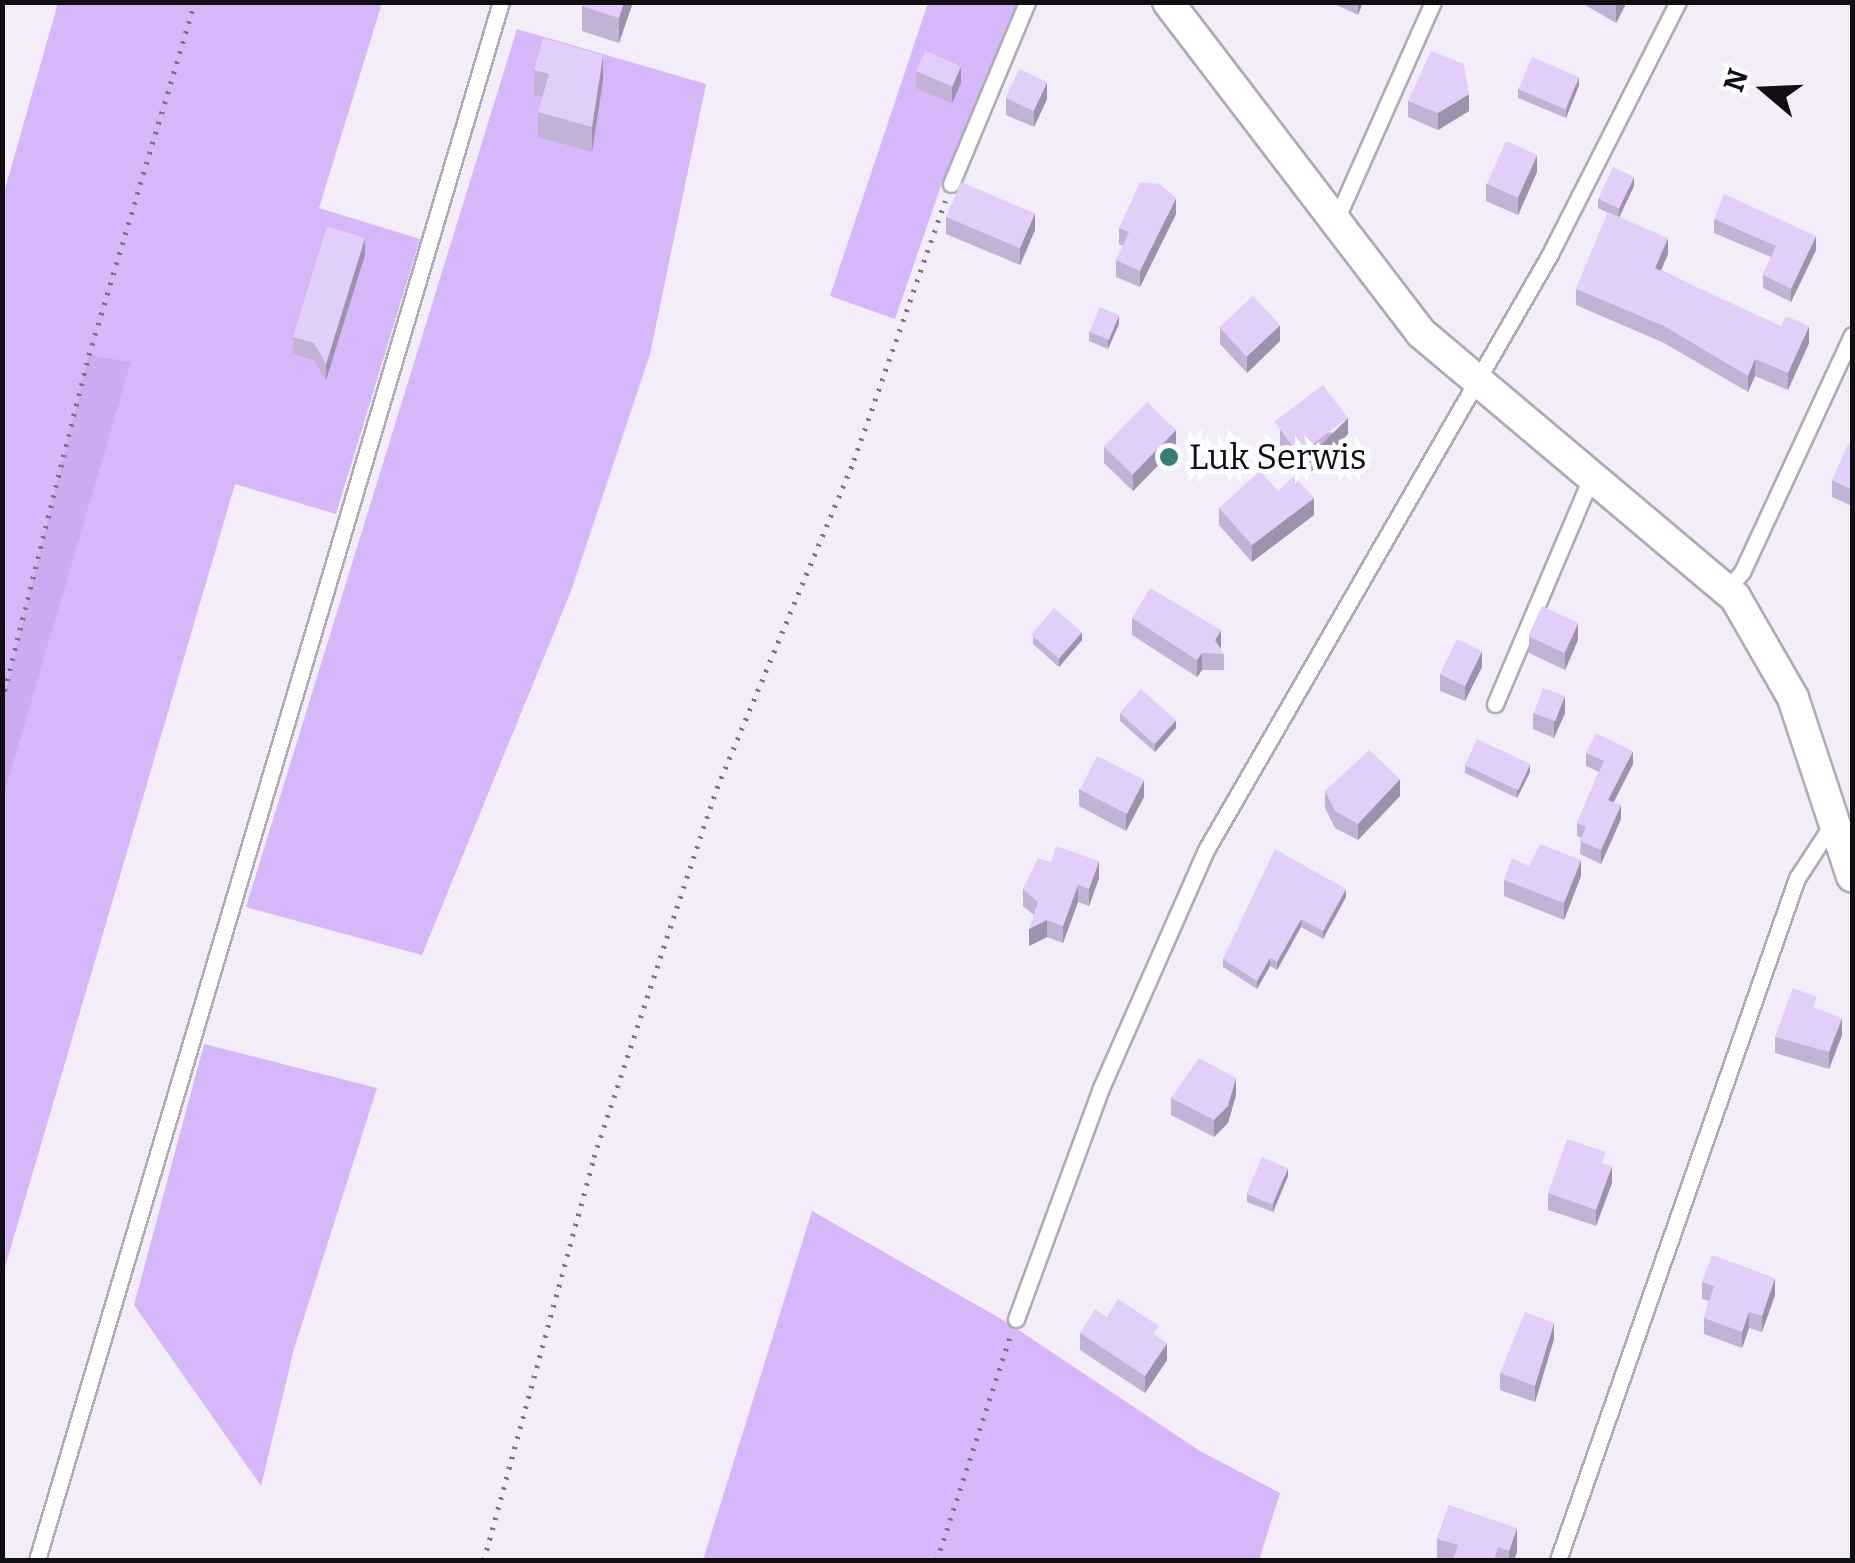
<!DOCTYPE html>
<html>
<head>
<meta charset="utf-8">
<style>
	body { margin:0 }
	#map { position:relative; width:1855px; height:1563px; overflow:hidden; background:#f2edf9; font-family:Bitter,serif }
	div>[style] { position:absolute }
	.green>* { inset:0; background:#d6b7f9 }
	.forest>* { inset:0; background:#ccabf0 }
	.path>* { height:5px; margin-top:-2.5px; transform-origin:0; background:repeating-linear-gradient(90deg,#7b777f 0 2.5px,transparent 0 10.5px) }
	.roads { filter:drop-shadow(2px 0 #afaab6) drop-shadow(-2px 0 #afaab6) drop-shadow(0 2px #afaab6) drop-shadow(0 -2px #afaab6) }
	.lane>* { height:15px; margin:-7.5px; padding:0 7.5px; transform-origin:7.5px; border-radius:7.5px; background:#fff }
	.street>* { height:30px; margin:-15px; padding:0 15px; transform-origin:15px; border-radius:15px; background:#fff }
	.wall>* { inset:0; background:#c2b2d6 }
	.shaded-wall>* { inset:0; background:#9e91ae }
	.building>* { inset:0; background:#e2cff9; transform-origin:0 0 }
	.dots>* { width:28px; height:28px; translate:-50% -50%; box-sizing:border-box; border:5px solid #fdfcfe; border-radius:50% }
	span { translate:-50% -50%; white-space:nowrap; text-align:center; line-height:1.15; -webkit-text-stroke:10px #fdfcfe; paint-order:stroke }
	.poi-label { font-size:35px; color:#100e12 }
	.left { translate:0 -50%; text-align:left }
	.frame { position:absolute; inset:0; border:5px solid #100e12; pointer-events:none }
	.north { position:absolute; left:1715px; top:40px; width:100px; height:100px; -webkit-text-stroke:8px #fdfcfe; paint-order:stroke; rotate:289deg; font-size:28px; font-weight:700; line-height:40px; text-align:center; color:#100e12 }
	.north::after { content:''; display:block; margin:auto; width:35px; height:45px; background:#100e12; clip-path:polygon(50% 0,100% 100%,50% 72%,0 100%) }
</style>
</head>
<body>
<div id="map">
	<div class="green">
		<i style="clip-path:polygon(58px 3px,382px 3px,319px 208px,420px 239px,336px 514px,235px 484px,3px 1274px,3px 799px,130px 363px,28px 603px,3px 701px,3px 196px)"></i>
		<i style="clip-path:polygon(928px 3px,1018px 3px,944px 177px,895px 319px,830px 296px)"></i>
		<i style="clip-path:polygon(517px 29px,706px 84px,650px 354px,571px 591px,422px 955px,246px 907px)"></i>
		<i style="clip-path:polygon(204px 1044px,377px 1088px,294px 1349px,261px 1486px,134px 1305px)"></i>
		<i style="clip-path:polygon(812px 1211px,1008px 1323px,1200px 1451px,1280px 1493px,1259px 1560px,703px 1560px)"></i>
	</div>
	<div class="forest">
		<i style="clip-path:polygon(89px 355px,131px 362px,3px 799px,3px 701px)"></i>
	</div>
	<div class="path">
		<i style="left:2px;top:701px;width:357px;rotate:-75.9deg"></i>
		<i style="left:89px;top:355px;width:369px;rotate:-73.3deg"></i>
		<i style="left:484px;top:1560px;width:418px;rotate:-74.7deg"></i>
		<i style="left:594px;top:1157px;width:389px;rotate:-71.6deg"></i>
		<i style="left:717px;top:788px;width:355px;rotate:-67.3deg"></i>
		<i style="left:854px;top:460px;width:275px;rotate:-70.6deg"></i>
		<i style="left:937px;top:1560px;width:236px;rotate:-71.9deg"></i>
	</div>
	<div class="roads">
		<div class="lane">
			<i style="left:951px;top:184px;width:197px;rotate:-67.3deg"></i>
			<i style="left:1335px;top:222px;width:241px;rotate:-66deg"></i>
			<i style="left:1728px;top:588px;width:21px;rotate:-49deg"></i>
			<i style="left:1742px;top:572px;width:261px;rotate:-65.1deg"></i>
			<i style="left:1495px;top:704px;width:249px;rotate:-67deg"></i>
			<i style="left:1016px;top:1319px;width:246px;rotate:-69.8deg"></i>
			<i style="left:1101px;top:1088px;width:260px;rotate:-66.2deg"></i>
			<i style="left:1206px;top:850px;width:686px;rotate:-60deg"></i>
			<i style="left:1549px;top:256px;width:285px;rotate:-63.1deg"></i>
			<i style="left:37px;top:1560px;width:1626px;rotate:-73.42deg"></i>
			<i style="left:1558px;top:1560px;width:723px;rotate:-70.69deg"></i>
			<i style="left:1797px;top:878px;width:66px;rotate:-56.8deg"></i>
		</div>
		<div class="street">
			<i style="left:1168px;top:2px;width:417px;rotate:52.6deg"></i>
			<i style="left:1421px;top:333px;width:410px;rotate:40.1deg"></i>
			<i style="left:1735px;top:597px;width:116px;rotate:60.1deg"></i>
			<i style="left:1793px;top:698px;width:188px;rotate:71.7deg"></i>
		</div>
	</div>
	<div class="wall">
		<i style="clip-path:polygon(582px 2px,633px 2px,619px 43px,582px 31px)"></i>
		<i style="clip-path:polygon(1330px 2px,1363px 2px,1358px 15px)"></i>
		<i style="clip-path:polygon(1580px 2px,1627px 2px,1616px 23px)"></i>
		<i style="clip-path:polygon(534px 70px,603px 80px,592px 152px,538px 137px,538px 112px,543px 97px,534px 95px)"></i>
		<i style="clip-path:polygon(916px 71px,961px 83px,952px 103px,916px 88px)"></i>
		<i style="clip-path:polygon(1579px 85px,1566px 118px,1518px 98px,1518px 89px)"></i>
		<i style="clip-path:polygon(1006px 98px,1047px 99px,1034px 127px,1006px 115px)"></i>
		<i style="clip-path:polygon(1408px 101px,1469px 111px,1438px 130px,1408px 117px)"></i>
		<i style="clip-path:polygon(1537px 172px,1518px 215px,1486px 201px,1486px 184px)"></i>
		<i style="clip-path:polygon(1634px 186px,1619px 217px,1668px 254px,1661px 270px,1809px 343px,1788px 390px,1755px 376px,1748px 392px,1664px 343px,1576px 305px,1576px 289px,1608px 213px,1598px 208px,1598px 199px)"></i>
		<i style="clip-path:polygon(1176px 214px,1140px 287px,1116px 277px,1116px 260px,1123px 246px,1119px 244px,1119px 228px)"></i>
		<i style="clip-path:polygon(946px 217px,1035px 230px,1020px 265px,946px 234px)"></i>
		<i style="clip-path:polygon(1714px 219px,1816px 250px,1791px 302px,1763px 288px,1763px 275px,1771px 257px,1714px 233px)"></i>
		<i style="clip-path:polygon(365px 255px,326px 380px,314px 360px,293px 354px,293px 337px)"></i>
		<i style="clip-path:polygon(1119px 324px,1108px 349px,1089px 341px,1089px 332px)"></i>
		<i style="clip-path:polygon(1220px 328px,1280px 341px,1247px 373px,1220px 344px)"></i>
		<i style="clip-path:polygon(1280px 428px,1348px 434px,1309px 474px,1280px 445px)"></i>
		<i style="clip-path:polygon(1104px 446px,1176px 447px,1133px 491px,1104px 463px)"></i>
		<i style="clip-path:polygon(1852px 446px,1852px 506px,1832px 497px,1832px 480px)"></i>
		<i style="clip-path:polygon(1278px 491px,1314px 515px,1252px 562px,1219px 525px,1219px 508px)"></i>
		<i style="clip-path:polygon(1132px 618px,1221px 647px,1220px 649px,1224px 654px,1224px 670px,1202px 670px,1197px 677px,1132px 635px)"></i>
		<i style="clip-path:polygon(1033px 636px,1082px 640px,1059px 667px,1033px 644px)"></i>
		<i style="clip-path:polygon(1529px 636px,1578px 640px,1565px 670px,1529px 653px)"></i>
		<i style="clip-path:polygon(1482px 667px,1465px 701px,1440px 691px,1440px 674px)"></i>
		<i style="clip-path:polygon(1120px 713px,1176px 728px,1155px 752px,1120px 721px)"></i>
		<i style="clip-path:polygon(1533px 713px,1565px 713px,1554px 738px,1533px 729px)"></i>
		<i style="clip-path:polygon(1586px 753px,1633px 764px,1614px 802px,1621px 819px,1601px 864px,1580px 854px,1581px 838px,1577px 836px,1577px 823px,1599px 772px,1586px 766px)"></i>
		<i style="clip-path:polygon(1465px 765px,1530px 772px,1517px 798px,1465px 773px)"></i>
		<i style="clip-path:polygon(1079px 789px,1144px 797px,1126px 831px,1079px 806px)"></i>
		<i style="clip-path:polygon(1325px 791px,1400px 796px,1358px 840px,1335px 828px,1325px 808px)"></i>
		<i style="clip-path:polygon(1529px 866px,1581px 876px,1564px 920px,1504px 896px,1504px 880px)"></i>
		<i style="clip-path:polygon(1099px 878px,1089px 906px,1078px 902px,1063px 943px,1047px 937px,1029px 946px,1034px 915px,1023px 906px,1023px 889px)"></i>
		<i style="clip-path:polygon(1346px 897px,1323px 939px,1301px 927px,1277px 970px,1270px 966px,1257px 989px,1223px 967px,1223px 959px)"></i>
		<i style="clip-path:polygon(1817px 1009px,1842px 1035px,1829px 1069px,1775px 1053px,1775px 1037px)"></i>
		<i style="clip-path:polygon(1236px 1095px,1228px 1123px,1214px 1137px,1171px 1115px,1171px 1098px)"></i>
		<i style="clip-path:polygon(1606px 1164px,1612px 1183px,1596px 1226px,1548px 1210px,1548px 1193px)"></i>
		<i style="clip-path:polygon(1288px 1176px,1273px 1212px,1247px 1202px,1247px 1194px)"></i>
		<i style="clip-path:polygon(1702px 1282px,1775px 1295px,1762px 1332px,1749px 1328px,1742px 1348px,1704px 1334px,1704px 1318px,1709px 1301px,1702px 1299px)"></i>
		<i style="clip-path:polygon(1107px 1317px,1167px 1360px,1145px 1393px,1080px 1350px,1080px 1333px)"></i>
		<i style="clip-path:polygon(1554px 1339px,1535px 1402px,1500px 1390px,1500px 1373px)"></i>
		<i style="clip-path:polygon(1449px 1505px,1517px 1552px,1514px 1560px,1437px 1560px,1437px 1539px)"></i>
	</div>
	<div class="shaded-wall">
		<i style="clip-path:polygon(624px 2px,633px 2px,619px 43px,619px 18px)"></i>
		<i style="clip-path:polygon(1358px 2px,1363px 2px,1358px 15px)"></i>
		<i style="clip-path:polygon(1618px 2px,1627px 2px,1616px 23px,1616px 6px)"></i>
		<i style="clip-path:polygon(603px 55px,603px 80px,592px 152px,592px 127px)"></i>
		<i style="clip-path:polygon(961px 66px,961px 83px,952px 103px,952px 87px)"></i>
		<i style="clip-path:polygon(1579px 77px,1579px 85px,1566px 118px,1566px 110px)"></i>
		<i style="clip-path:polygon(1047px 82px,1047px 99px,1034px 127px,1034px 111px)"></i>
		<i style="clip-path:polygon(1469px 94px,1469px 111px,1438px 130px,1438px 113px)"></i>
		<i style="clip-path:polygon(1537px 155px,1537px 172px,1518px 215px,1518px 198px)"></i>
		<i style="clip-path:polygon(1634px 177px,1634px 186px,1619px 218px,1619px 209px)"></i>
		<i style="clip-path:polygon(1176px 198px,1176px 214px,1140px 287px,1140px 271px)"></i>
		<i style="clip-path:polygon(1035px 213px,1035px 230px,1020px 265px,1020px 248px)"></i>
		<i style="clip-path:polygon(1816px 236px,1816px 250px,1791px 302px,1791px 289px)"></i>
		<i style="clip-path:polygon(365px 238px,365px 255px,326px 380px,326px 364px)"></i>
		<i style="clip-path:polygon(1668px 238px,1668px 254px,1655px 284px,1655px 268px)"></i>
		<i style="clip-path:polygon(1119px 315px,1119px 324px,1108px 349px,1108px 340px)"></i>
		<i style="clip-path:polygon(1280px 325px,1280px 341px,1247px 373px,1247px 356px)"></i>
		<i style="clip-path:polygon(1809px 326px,1809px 343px,1788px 390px,1788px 373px)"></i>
		<i style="clip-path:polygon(1755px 359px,1755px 376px,1748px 392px,1748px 376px)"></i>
		<i style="clip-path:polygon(1348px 418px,1348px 434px,1309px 474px,1309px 457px)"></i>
		<i style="clip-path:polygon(1176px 430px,1176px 447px,1133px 491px,1133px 474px)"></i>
		<i style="clip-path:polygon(1314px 498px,1314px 515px,1252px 562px,1252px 545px)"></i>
		<i style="clip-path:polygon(1578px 623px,1578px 640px,1565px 670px,1565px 653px)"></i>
		<i style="clip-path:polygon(1221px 630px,1221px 647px,1217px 653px,1215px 640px)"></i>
		<i style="clip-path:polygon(1082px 632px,1082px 640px,1059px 667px,1059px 658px)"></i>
		<i style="clip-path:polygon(1482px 651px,1482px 667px,1465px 701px,1465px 684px)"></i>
		<i style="clip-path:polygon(1202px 653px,1202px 670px,1197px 677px,1197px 660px)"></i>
		<i style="clip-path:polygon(1565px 696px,1565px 713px,1554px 738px,1554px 721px)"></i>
		<i style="clip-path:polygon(1176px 720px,1176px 728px,1155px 752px,1155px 744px)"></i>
		<i style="clip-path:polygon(1633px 751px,1633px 764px,1608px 813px,1608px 800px)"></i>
		<i style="clip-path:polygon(1530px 764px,1530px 772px,1517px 798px,1517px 790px)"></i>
		<i style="clip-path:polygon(1400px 779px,1400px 796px,1358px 840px,1358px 824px)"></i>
		<i style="clip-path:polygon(1144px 780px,1144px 797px,1126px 831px,1126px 814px)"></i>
		<i style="clip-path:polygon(1621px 805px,1621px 819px,1601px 864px,1601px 850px)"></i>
		<i style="clip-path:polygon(1581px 860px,1581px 876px,1564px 920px,1564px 903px)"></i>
		<i style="clip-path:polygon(1099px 861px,1099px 878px,1089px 906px,1089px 889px)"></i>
		<i style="clip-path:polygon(1078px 885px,1078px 902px,1063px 943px,1063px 926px)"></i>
		<i style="clip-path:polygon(1346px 889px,1346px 897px,1323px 939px,1323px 931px)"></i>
		<i style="clip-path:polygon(1301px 919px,1301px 927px,1277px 970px,1277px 962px)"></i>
		<i style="clip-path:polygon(1047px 920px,1047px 937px,1029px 946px,1029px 929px)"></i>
		<i style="clip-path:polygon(1270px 958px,1270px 966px,1257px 989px,1257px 981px)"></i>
		<i style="clip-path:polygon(1842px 1018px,1842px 1035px,1829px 1069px,1829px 1052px)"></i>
		<i style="clip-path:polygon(1236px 1078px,1236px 1095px,1228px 1123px,1214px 1137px,1214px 1120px)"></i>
		<i style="clip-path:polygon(1612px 1166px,1612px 1183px,1596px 1226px,1596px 1210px)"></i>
		<i style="clip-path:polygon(1288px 1168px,1288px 1176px,1273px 1212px,1273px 1204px)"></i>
		<i style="clip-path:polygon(1775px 1278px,1775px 1295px,1762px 1332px,1762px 1316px)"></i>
		<i style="clip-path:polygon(1749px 1312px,1749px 1328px,1742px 1348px,1742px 1332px)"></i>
		<i style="clip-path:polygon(1554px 1323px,1554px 1339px,1535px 1402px,1535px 1386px)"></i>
		<i style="clip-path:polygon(1167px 1343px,1167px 1360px,1145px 1393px,1145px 1376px)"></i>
		<i style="clip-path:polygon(1517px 1528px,1517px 1552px,1514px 1560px,1509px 1560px,1509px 1551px)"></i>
	</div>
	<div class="building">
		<i style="clip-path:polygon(582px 2px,624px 2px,619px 18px,582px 6px)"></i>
		<i style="clip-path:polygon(543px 38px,603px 55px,592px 127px,538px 112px,549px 74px,534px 70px)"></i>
		<i style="left:925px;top:51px;width:39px;height:22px;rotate:23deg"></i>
		<i style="clip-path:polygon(1431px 51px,1464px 64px,1469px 94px,1438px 113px,1408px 101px)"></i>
		<i style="left:1532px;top:57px;width:51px;height:35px;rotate:23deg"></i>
		<i style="left:1019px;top:69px;width:31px;height:32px;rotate:25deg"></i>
		<i style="left:1506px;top:141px;width:34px;height:47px;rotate:24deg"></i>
		<i style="left:1613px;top:167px;width:23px;height:35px;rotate:25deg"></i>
		<i style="left:961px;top:182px;width:80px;height:38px;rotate:23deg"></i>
		<i style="clip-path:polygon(1140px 182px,1160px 184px,1176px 198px,1140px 271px,1116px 260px,1129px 232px,1119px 228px)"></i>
		<i style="clip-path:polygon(1724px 194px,1816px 236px,1791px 289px,1763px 275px,1776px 246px,1714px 219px)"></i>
		<i style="clip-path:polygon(1608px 212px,1668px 238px,1655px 268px,1781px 326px,1786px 316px,1809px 326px,1788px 373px,1755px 359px,1748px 376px,1664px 326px,1576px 289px)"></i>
		<i style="clip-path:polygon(327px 226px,365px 238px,326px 364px,314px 343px,293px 337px)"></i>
		<i style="left:1253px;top:296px;width:40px;height:46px;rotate:47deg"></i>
		<i style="left:1100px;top:307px;width:21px;height:27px;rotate:23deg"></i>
		<i style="left:1323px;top:385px;width:41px;height:61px;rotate:53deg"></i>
		<i style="left:1147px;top:402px;width:40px;height:62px;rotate:44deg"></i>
		<i style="clip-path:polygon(1848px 444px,1852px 446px,1852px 490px,1832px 480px)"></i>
		<i style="clip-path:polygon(1260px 471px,1278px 491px,1294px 476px,1314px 498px,1252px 545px,1219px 508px)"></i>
		<i style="clip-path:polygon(1150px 588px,1221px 630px,1215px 640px,1224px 654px,1202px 653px,1197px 660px,1132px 618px)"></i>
		<i style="left:1542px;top:606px;width:40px;height:33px;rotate:25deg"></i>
		<i style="left:1054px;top:608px;width:37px;height:35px;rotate:41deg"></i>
		<i style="left:1457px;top:639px;width:28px;height:39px;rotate:26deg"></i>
		<i style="left:1543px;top:688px;width:23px;height:27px;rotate:20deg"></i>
		<i style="left:1141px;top:689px;width:47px;height:32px;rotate:42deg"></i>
		<i style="clip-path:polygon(1596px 733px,1633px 751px,1608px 800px,1621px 805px,1601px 850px,1580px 841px,1586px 827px,1577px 823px,1604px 761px,1586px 753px)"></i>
		<i style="left:1477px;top:739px;width:59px;height:29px;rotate:25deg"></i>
		<i style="clip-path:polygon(1369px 750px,1400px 779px,1358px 824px,1335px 811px,1325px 791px)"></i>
		<i style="left:1097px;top:756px;width:53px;height:38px;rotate:27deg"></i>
		<i style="clip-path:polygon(1540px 844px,1581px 860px,1564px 903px,1504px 880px,1512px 858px,1529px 866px)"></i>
		<i style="clip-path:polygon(1056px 846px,1099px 861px,1089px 889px,1078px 885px,1063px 926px,1047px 920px,1029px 929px,1038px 902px,1023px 889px,1038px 858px,1051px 862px)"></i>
		<i style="clip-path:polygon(1275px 849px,1346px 889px,1323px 931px,1301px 919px,1277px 962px,1270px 958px,1257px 981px,1223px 959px)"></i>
		<i style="clip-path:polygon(1793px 988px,1817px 997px,1813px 1007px,1842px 1018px,1829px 1052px,1775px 1037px)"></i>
		<i style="clip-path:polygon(1199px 1058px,1236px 1078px,1228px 1106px,1214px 1120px,1171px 1098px)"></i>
		<i style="clip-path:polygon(1567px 1139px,1606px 1152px,1602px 1163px,1612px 1166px,1596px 1210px,1548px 1193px)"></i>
		<i style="left:1262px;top:1157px;width:28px;height:40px;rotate:23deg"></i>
		<i style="clip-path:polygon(1712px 1255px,1775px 1278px,1762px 1316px,1749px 1312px,1742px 1332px,1704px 1318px,1714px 1286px,1702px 1282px)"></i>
		<i style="clip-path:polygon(1118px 1299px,1159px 1326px,1153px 1334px,1167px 1343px,1145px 1376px,1080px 1333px,1095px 1309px,1107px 1317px)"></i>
		<i style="clip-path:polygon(1525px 1312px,1554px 1323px,1535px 1386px,1500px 1373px)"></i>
		<i style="clip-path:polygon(1449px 1505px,1517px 1528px,1509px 1551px,1498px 1547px,1494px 1560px,1453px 1560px,1458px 1545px,1437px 1539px)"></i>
	</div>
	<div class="dots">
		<i style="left:1169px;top:457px;background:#397e74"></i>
	</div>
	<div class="poi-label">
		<span class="left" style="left:1189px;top:457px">Luk Serwis</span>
	</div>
	<div class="frame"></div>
	<div class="north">N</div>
</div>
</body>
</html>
